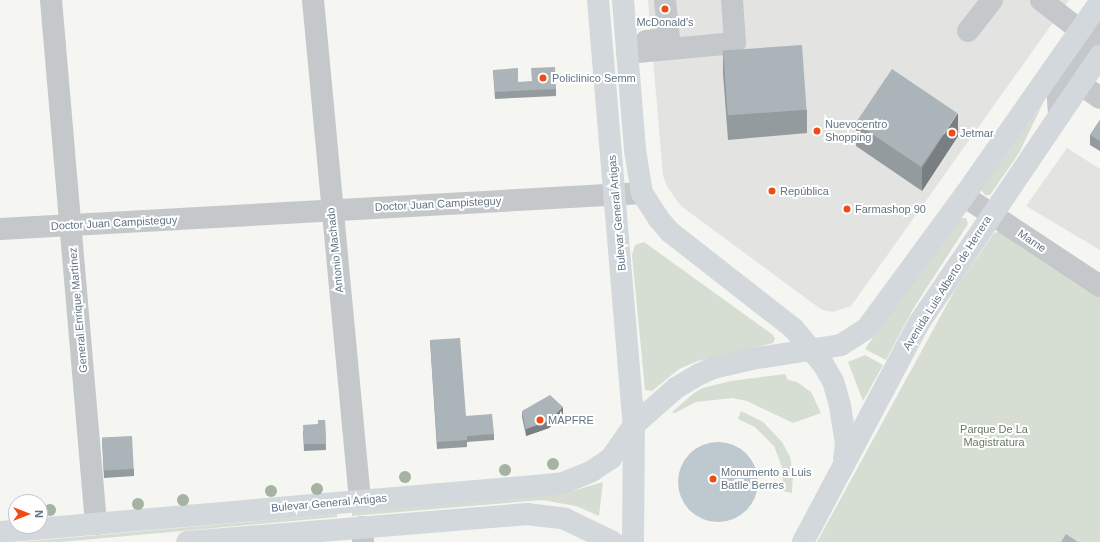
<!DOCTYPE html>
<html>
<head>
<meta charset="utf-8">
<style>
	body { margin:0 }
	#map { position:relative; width:1100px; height:542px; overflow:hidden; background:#f5f5f1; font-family:Arial,sans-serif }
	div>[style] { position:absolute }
	.built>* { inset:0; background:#e3e4e2 }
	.green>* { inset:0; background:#d6ddd2 }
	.water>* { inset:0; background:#bdc9ce }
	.round { border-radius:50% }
	.minor>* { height:22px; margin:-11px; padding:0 11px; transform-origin:11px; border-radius:11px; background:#c4c8cb }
	.major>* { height:22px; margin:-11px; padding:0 11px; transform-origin:11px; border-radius:11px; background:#d3d8dd }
	.trees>* { width:12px; height:12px; margin:-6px; border-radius:50%; background:#a6b2a2 }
	.wall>* { inset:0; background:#939b9f }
	.shaded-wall>* { inset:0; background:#787e82 }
	.building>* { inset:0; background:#abb4b9; transform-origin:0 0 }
	.dots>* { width:11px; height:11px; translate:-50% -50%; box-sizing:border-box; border:2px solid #fff; border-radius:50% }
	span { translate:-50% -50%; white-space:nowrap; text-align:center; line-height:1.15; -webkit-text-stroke:4px #fff; paint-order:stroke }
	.poi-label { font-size:11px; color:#627585 }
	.left { translate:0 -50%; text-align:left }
	.street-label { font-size:11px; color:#627585 }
	.park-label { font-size:11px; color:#667b61 }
	.north { position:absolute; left:8px; top:494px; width:40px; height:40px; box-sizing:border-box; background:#fff; border:1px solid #c0c8ce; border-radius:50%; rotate:90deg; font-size:11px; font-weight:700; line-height:16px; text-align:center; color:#627585 }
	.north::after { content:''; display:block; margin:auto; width:14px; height:18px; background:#f14b15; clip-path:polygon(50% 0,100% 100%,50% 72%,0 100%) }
</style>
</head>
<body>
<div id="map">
	<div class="built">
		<i style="clip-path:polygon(648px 0,1069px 0,851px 306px,833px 312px,822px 310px,681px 206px,668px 188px,663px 176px)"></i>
		<i style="clip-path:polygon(1067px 148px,1100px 169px,1100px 250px,1026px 206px)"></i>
	</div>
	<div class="green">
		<i style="clip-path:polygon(1044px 101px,1019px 153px,990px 195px,985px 195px,981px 190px)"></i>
		<i style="clip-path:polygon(959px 218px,966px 218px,968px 224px,913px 309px,886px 360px,865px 349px)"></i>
		<i style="clip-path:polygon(1002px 231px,1100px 293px,1100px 542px,817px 542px,956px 288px,994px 233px)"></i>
		<i style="clip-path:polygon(644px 242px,773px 335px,775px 339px,773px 343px,698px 361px,679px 369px,652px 391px,645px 390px,632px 255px,635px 245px)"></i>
		<i style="clip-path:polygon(865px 355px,883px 365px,863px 401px,848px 362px)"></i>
		<i style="clip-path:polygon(785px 374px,788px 380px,797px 382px,811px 392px,821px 413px,793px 423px,747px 401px,732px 398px,696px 402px,675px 413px,672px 412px,694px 393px,703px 388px,731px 381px)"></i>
		<i style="clip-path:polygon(741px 411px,763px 422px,782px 442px,790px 457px,793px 474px,792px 493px,783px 491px,782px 467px,774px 446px,755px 427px,738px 419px)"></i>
		<i style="clip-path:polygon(603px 482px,599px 516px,576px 506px,542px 500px,352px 516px,352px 512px,566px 493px)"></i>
		<i style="clip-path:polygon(337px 514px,337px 517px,60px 542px,20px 542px)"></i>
	</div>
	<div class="water">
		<i class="round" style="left:678px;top:442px;width:80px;height:80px"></i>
	</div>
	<div class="minor">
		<i style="left:51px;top:0;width:526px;rotate:85.09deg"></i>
		<i style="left:313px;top:0;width:502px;rotate:84.63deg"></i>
		<i style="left:1041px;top:0;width:51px;rotate:37.8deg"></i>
		<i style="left:968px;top:31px;width:39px;rotate:-52deg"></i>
		<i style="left:646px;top:41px;width:23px;rotate:-5deg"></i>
		<i style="left:669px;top:39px;width:39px;rotate:-96deg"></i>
		<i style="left:627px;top:53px;width:108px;rotate:-5.3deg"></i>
		<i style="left:735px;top:43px;width:43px;rotate:-94deg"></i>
		<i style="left:1080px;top:84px;width:24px;rotate:35deg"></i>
		<i style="left:1059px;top:114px;width:16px;rotate:-94deg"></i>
		<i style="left:1058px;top:98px;width:15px;rotate:-74deg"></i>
		<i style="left:1062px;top:84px;width:66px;rotate:-54.9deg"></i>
		<i style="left:964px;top:196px;width:163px;rotate:33.5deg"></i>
		<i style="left:0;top:229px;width:643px;rotate:-3.21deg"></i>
		<i style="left:362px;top:527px;width:15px;rotate:86deg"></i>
	</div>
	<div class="major">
		<i style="left:598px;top:0;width:427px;rotate:85.2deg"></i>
		<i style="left:634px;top:425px;width:117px;rotate:90.5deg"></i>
		<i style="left:623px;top:0;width:150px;rotate:85.4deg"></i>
		<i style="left:635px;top:150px;width:44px;rotate:80.8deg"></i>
		<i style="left:642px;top:193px;width:31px;rotate:57deg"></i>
		<i style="left:659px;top:219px;width:17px;rotate:50deg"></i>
		<i style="left:670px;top:232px;width:157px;rotate:38deg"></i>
		<i style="left:794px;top:329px;width:45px;rotate:50.4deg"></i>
		<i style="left:823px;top:364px;width:20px;rotate:60deg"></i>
		<i style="left:833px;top:381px;width:26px;rotate:74deg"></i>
		<i style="left:840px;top:406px;width:39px;rotate:81deg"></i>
		<i style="left:846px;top:445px;width:14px;rotate:98deg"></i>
		<i style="left:0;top:532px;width:547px;rotate:-4.93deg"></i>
		<i style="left:545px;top:485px;width:18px;rotate:-6deg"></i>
		<i style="left:563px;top:483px;width:31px;rotate:-22deg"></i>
		<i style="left:592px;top:471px;width:23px;rotate:-34deg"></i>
		<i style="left:611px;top:458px;width:40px;rotate:-55.1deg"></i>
		<i style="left:634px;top:425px;width:56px;rotate:-41.4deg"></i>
		<i style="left:676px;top:388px;width:26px;rotate:-31deg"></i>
		<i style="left:698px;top:375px;width:17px;rotate:-25deg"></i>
		<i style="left:713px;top:368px;width:39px;rotate:-13deg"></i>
		<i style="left:751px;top:359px;width:91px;rotate:-8.8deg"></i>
		<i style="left:841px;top:345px;width:31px;rotate:-33deg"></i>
		<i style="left:867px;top:328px;width:164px;rotate:-53.7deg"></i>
		<i style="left:964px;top:196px;width:237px;rotate:-55deg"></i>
		<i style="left:187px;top:542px;width:341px;rotate:-4.7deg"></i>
		<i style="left:527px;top:514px;width:38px;rotate:7deg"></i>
		<i style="left:565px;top:519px;width:53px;rotate:25.6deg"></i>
		<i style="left:803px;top:542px;width:248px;rotate:-62.1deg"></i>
		<i style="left:919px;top:323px;width:323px;rotate:-55.9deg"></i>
	</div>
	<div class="trees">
		<i style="left:553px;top:464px"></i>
		<i style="left:505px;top:470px"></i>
		<i style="left:405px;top:477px"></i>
		<i style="left:317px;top:489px"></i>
		<i style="left:271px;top:491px"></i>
		<i style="left:183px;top:500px"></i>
		<i style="left:138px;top:504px"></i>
		<i style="left:50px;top:510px"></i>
	</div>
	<div class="wall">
		<i style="clip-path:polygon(723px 51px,807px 110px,807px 133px,728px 140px,723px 74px)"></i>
		<i style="clip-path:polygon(493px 70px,518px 82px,556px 89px,556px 96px,495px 99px)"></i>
		<i style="clip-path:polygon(1100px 120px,1100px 151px,1090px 145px,1090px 135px)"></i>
		<i style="clip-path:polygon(856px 123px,958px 136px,922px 191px,856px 146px)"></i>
		<i style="clip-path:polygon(430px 340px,466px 416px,494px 434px,494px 440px,467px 442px,467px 447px,437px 449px)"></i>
		<i style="clip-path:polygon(522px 411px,563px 414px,549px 428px,526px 436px,522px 417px)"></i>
		<i style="clip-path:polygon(325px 420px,326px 450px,304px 451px,303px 431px)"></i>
		<i style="clip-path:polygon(102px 439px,134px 469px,134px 476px,104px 478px)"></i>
	</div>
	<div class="shaded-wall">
		<i style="clip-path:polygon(958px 113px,958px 136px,922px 191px,922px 168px)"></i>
		<i style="clip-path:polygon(563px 407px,563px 414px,549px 428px,526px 436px,526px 429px)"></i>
	</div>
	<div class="building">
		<i style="left:802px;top:45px;width:65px;height:79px;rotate:86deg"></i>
		<i style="clip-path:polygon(555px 67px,556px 89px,495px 92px,493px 70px,518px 68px,518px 82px,532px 81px,531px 68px)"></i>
		<i style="left:892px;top:69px;width:79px;height:65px;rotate:34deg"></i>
		<i style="clip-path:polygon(1100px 120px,1100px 141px,1090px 135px)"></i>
		<i style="clip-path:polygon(460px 338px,466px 416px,492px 414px,494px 434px,467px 436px,467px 440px,437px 442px,430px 340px)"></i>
		<i style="clip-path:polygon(550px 395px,563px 407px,549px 421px,526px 429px,522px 411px)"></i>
		<i style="clip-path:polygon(318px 420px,325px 420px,326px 444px,304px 444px,303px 425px,318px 424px)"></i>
		<i style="left:132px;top:436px;width:33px;height:30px;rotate:87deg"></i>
		<i style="clip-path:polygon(1066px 534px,1078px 542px,1061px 542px)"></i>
	</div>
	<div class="dots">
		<i style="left:665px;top:9px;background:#f14b15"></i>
		<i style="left:543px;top:78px;background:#f14b15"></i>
		<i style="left:817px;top:131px;background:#f14b15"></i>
		<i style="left:952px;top:133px;background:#f14b15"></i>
		<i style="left:772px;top:191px;background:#f14b15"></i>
		<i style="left:847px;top:209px;background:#f14b15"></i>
		<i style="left:540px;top:420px;background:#f14b15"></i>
		<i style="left:713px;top:479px;background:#f14b15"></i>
	</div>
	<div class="poi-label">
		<span style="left:665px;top:22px">McDonald's</span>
		<span class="left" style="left:552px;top:78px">Policlinico Semm</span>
		<span class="left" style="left:825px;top:131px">Nuevocentro<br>Shopping</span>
		<span class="left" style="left:960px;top:133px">Jetmar</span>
		<span class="left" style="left:780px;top:191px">República</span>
		<span class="left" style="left:855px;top:209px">Farmashop 90</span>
		<span class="left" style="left:548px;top:420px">MAPFRE</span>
		<span class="left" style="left:721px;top:479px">Monumento a Luis<br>Batlle Berres</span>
	</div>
	<div class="street-label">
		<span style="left:438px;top:204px;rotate:-3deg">Doctor Juan Campisteguy</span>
		<span style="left:617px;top:213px;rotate:-95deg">Bulevar General Artigas</span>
		<span style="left:114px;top:223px;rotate:-3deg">Doctor Juan Campisteguy</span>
		<span style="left:1032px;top:241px;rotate:34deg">Marne</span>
		<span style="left:335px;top:250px;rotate:-96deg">Antonio Machado</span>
		<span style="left:947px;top:283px;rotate:-58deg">Avenida Luis Alberto de Herrera</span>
		<span style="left:78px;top:310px;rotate:-95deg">General Enrique Martínez</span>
		<span style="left:329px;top:503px;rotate:-5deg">Bulevar General Artigas</span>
	</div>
	<div class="park-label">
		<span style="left:994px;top:436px">Parque De La<br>Magistratura</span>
	</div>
	<div class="north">N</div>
</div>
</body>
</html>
